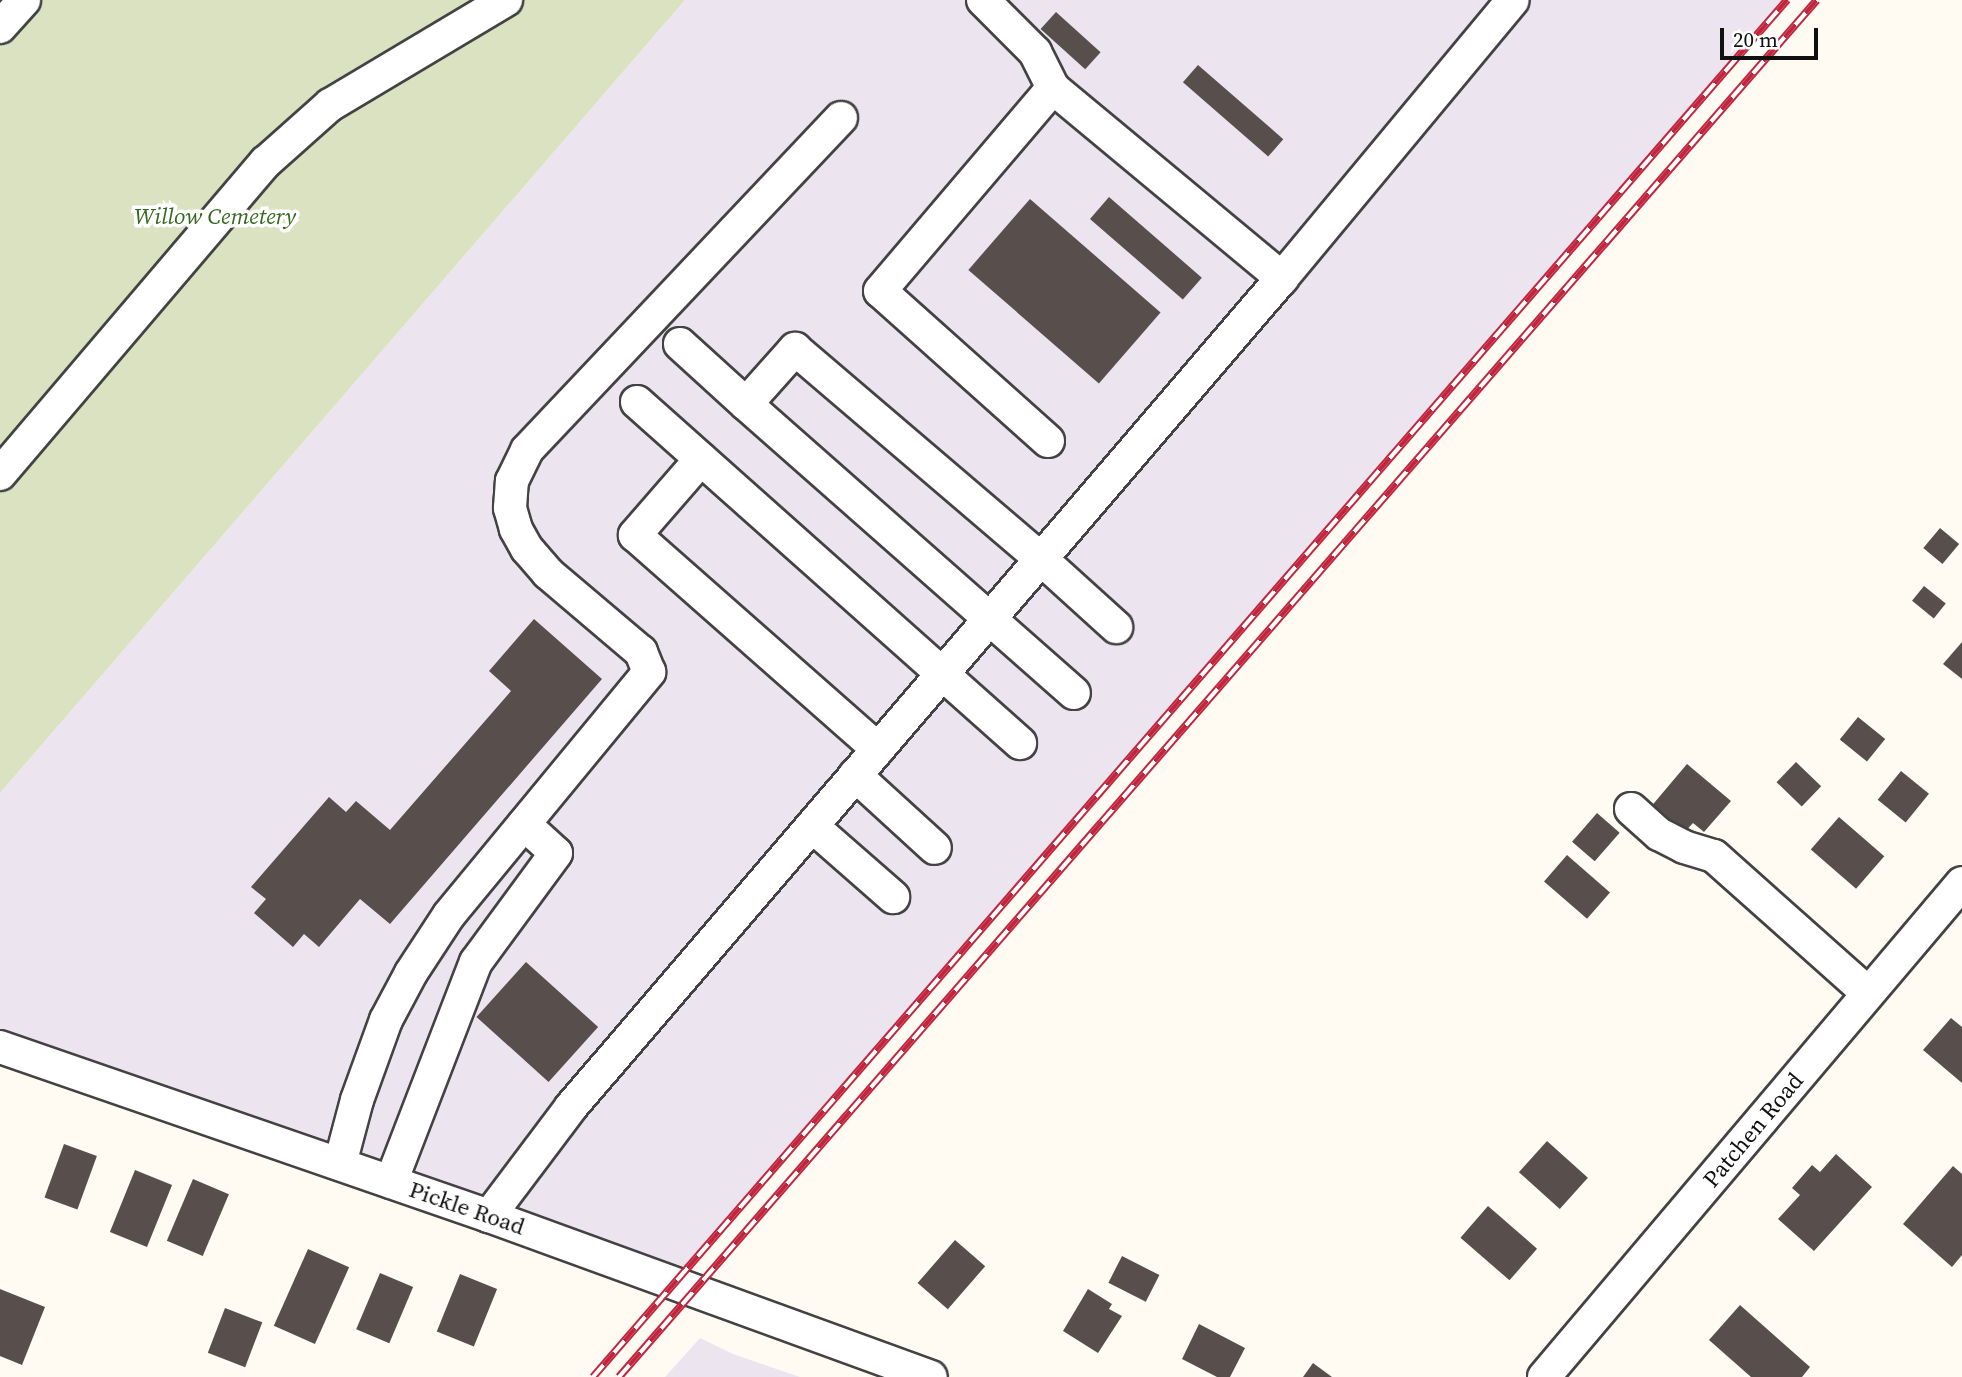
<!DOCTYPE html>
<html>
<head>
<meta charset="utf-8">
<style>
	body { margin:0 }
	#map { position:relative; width:1962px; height:1377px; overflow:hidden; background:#fffbf2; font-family:"Source Serif 4",serif }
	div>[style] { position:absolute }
	.industrial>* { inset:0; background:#ece4ee }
	.cemetery>* { inset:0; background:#dbe2c2 }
	.building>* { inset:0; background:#584f4c; transform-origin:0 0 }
	.roads { filter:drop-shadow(2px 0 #434343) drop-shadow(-2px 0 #434343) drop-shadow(0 2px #434343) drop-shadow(0 -2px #434343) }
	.minor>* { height:32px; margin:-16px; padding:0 16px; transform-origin:16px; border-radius:16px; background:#fff }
	.rail>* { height:8px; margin-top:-4px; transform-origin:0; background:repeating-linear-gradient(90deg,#fff 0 16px,#c0273f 0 32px); box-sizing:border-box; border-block:2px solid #c0273f }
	span { translate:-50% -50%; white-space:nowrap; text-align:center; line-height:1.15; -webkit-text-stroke:7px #fff; paint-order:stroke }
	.park-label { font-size:23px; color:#36681f; font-style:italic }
	.street-label { font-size:23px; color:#101010 }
	.scale { position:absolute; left:1720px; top:28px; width:98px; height:32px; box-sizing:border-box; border:4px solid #101010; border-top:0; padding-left:9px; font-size:21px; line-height:24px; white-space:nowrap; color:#101010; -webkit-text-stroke:5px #fff; paint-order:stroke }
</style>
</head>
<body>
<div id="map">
	<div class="industrial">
		<i style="clip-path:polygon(685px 0,1789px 0,674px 1283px,0 1050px,0 793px)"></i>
		<i style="clip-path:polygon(700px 1338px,733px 1354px,800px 1377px,665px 1377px)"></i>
	</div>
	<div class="cemetery">
		<i style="clip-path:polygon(0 0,685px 0,0 793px)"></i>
	</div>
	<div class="building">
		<i style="left:1056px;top:12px;width:60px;height:23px;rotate:42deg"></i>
		<i style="left:1198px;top:65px;width:113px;height:23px;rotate:41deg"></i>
		<i style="left:1109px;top:197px;width:123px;height:29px;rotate:41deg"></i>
		<i style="left:1030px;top:199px;width:173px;height:94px;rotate:41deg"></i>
		<i style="left:1940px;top:528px;width:25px;height:26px;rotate:40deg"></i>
		<i style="left:1924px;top:586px;width:28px;height:19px;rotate:39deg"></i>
		<i style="clip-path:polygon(534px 619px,602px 679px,390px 924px,360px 899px,319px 947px,304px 934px,293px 947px,254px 913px,266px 899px,251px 887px,329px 797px,346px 812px,356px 801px,390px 830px,511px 691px,489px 671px)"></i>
		<i style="clip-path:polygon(1962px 642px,1962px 679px,1943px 664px)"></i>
		<i style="left:1858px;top:717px;width:35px;height:29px;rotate:39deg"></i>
		<i style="left:1796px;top:762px;width:35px;height:28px;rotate:44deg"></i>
		<i style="clip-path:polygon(1687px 764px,1731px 801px,1704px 832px,1693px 823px,1681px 836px,1649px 809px)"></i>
		<i style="left:1901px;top:771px;width:36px;height:37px;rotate:39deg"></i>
		<i style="left:1597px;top:813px;width:30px;height:38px;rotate:41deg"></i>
		<i style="left:1839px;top:817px;width:60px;height:43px;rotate:41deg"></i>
		<i style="left:1567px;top:855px;width:57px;height:35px;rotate:41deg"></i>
		<i style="left:526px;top:962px;width:97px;height:74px;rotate:42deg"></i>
		<i style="clip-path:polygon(1951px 1018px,1962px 1027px,1962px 1083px,1923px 1050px)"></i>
		<i style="left:1547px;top:1141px;width:55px;height:42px;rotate:42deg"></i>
		<i style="left:64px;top:1144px;width:35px;height:57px;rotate:20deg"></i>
		<i style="clip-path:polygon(1836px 1154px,1872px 1187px,1814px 1251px,1778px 1219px,1800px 1195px,1792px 1188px,1812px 1165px,1820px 1172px)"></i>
		<i style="clip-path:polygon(1953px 1166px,1962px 1174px,1962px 1255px,1952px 1267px,1903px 1224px)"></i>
		<i style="left:135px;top:1170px;width:40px;height:67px;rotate:22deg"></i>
		<i style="left:193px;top:1179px;width:39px;height:67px;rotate:23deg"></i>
		<i style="left:1488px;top:1206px;width:65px;height:42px;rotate:41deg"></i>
		<i style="left:955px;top:1240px;width:40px;height:57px;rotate:41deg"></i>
		<i style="left:308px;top:1249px;width:45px;height:84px;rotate:24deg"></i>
		<i style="left:1122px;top:1256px;width:42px;height:30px;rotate:27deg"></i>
		<i style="left:380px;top:1273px;width:36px;height:61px;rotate:23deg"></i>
		<i style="left:460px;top:1274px;width:40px;height:62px;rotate:22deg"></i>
		<i style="clip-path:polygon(0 1289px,45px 1307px,22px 1365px,0 1356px)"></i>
		<i style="clip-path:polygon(1088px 1289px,1112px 1304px,1109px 1309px,1122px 1316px,1098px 1353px,1063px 1331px)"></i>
		<i style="clip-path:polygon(1740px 1305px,1810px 1367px,1802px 1377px,1751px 1377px,1709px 1340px)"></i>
		<i style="left:225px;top:1308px;width:40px;height:48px;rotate:21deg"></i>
		<i style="clip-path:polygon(1199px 1324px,1245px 1348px,1230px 1377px,1217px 1377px,1182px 1359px)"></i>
		<i style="clip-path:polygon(1313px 1363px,1332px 1377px,1303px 1377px)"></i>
	</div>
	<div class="roads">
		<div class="minor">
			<i style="left:983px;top:0;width:74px;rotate:45deg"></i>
			<i style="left:1035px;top:52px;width:40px;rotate:63.4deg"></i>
			<i style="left:0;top:27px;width:36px;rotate:-48deg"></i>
			<i style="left:680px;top:344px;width:89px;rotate:42.3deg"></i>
			<i style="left:746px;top:404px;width:74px;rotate:-48.3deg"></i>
			<i style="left:795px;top:349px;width:322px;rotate:40.5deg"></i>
			<i style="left:1040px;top:558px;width:103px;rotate:42.2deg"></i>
			<i style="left:637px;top:402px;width:513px;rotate:41.68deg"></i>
			<i style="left:746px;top:404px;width:437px;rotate:41.4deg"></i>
			<i style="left:1048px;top:441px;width:225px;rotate:-138.2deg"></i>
			<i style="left:880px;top:291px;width:267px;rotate:-49.6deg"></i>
			<i style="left:1053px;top:88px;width:298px;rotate:39.7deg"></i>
			<i style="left:701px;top:459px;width:101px;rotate:131deg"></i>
			<i style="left:635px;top:535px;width:324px;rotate:41.4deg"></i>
			<i style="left:0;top:474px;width:410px;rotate:-49.6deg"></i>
			<i style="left:266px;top:162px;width:86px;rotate:-41.7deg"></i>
			<i style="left:330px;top:105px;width:205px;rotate:-30.8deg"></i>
			<i style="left:855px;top:775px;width:108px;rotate:42.4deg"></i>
			<i style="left:1631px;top:809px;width:38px;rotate:42deg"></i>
			<i style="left:1659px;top:834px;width:28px;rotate:27deg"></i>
			<i style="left:1684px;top:847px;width:31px;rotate:17deg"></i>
			<i style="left:1714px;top:856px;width:206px;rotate:41.7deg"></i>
			<i style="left:812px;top:826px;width:108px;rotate:41.2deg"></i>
			<i style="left:0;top:1047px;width:517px;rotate:19.07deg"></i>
			<i style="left:489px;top:1216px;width:470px;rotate:20deg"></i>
			<i style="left:340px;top:1164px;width:66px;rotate:-75.1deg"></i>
			<i style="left:357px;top:1100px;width:85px;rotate:-70.1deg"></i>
			<i style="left:386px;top:1020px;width:53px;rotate:-62deg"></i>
			<i style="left:411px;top:973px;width:69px;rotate:-56.8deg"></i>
			<i style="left:449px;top:915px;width:315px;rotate:-50.5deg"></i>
			<i style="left:649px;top:672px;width:22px;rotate:-112deg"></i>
			<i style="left:641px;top:652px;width:122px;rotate:-139.7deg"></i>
			<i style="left:548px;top:573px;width:32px;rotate:-131deg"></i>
			<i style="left:527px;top:549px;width:23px;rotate:-119deg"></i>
			<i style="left:516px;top:529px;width:22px;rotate:-106deg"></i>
			<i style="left:510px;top:508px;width:27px;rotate:-86deg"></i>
			<i style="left:512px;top:481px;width:34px;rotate:-64deg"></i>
			<i style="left:527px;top:450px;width:457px;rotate:-46.6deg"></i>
			<i style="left:391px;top:1182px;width:236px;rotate:-68.9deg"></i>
			<i style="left:476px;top:962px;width:135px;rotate:-53.7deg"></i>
			<i style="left:556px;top:853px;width:43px;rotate:-137.8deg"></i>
			<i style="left:489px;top:1216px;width:136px;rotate:-53deg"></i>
			<i style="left:571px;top:1107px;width:1092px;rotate:-49.38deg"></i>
			<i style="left:1282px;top:278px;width:361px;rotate:-50.3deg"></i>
			<i style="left:1544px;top:1377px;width:647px;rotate:-49.76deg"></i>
		</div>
	</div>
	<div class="rail">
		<i style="left:593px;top:1377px;width:1823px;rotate:-49.07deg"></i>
		<i style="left:619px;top:1377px;width:1825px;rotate:-48.98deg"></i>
	</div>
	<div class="park-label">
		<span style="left:215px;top:216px">Willow Cemetery</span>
	</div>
	<div class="street-label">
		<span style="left:1753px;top:1130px;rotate:-50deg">Patchen Road</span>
		<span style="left:467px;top:1208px;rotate:19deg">Pickle Road</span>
	</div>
	<div class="scale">20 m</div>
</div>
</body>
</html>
